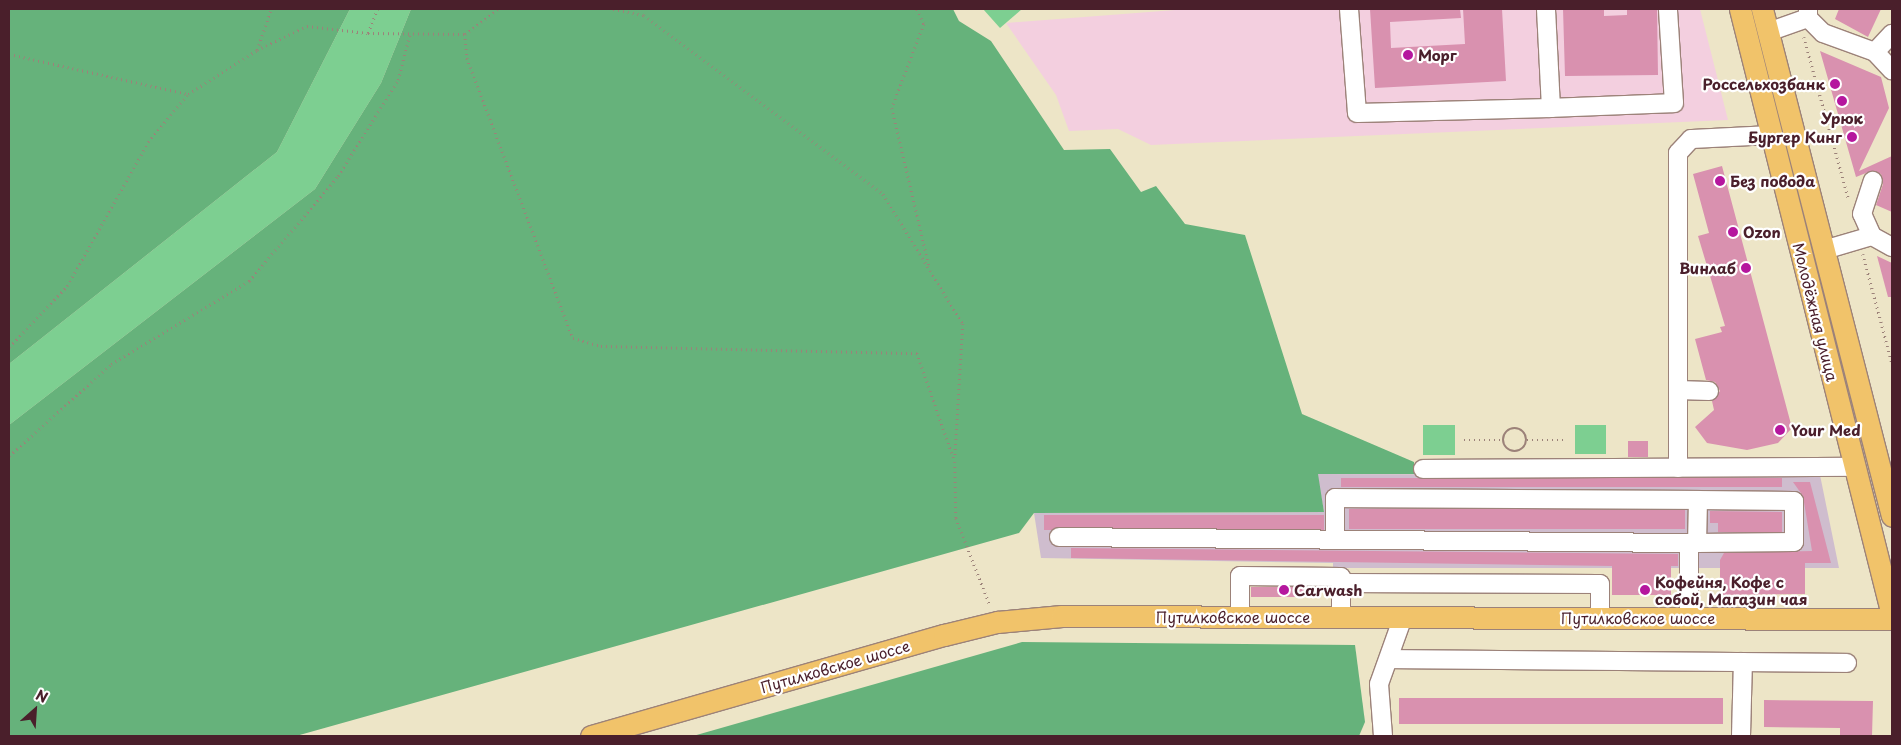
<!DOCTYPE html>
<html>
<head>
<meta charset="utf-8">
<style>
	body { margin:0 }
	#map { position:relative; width:1901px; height:745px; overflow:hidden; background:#ede5c7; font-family:"Playpen Sans",sans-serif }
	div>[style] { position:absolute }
	.built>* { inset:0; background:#f3cfdf }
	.industrial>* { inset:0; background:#cfbdce }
	.green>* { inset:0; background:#7dcf91; transform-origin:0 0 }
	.forest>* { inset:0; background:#66b27b }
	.building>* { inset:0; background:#d991af; transform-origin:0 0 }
	.path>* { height:2.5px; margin-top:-1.25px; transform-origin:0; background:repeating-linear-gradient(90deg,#9c8279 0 1px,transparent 0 5px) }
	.path>.ring { margin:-1.25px; padding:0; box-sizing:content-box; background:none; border:2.5px solid #9c8279; border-radius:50% }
	.roads { filter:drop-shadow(1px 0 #9c8279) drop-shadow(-1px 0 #9c8279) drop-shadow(0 1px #9c8279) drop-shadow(0 -1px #9c8279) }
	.minor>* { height:18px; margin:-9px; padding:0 9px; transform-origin:9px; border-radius:9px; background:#fff }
	.major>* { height:21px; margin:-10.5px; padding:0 10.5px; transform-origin:10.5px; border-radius:10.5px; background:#f1c36a }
	.dots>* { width:14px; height:14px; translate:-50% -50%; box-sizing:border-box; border:2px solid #fff; border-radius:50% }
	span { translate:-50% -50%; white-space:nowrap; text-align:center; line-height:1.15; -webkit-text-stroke:4.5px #fff; paint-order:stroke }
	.poi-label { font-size:15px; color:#4a1f2b; font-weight:700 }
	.left { translate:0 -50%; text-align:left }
	.right { translate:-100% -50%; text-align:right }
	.street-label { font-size:15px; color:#4a1f2b }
	.frame { position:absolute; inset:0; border:10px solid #4a1f2b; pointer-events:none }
	.north { position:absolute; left:10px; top:685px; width:50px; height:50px; -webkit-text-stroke:4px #fff; paint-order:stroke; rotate:26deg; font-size:14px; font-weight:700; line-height:20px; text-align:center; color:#4a1f2b }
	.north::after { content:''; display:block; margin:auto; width:18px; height:22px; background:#4a1f2b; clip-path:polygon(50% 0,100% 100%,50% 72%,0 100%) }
</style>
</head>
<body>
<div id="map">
	<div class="built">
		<i style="clip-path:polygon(1188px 9px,1700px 9px,1728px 120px,1151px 145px,1118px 129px,1069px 131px,1056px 95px,1006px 23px)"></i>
	</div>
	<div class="industrial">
		<i style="clip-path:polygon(1317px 474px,1820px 475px,1839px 568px,1333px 568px,1333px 563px,1041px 558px,1034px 513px,1324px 512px)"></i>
	</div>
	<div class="green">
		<i style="clip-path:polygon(350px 9px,411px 9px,381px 83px,315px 189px,9px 425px,9px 364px,277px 152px)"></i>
		<i style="clip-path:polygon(983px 9px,1022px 9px,1000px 28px)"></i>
		<i style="left:1423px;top:425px;width:32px;height:30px"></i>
		<i style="left:1575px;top:425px;width:31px;height:29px"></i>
	</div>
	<div class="forest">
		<i style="clip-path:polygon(9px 9px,350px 9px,277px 152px,9px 364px)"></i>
		<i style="clip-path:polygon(411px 9px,953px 9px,959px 21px,991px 41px,1064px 150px,1110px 149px,1141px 192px,1156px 186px,1185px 224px,1245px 235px,1302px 414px,1414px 462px,1414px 474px,1318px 474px,1324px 512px,1034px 513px,1019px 533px,296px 736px,9px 736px,9px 425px,315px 189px,381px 83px)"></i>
		<i style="clip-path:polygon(1022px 642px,1355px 645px,1365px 722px,1359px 736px,693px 736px)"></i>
	</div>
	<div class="building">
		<i style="clip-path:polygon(1370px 9px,1460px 9px,1461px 18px,1390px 22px,1391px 48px,1465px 44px,1463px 9px,1502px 9px,1506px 81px,1375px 88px)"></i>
		<i style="clip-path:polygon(1563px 9px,1604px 9px,1604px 16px,1627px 15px,1627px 9px,1657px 9px,1658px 75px,1565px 76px)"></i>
		<i style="clip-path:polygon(1839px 9px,1881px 9px,1868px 37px,1835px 19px)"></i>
		<i style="clip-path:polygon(1820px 51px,1881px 77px,1889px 108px,1859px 171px,1892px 156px,1892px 212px,1876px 205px,1883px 184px,1881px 174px,1871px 171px,1856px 177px)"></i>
		<i style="clip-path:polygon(1722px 166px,1792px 428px,1778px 443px,1747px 450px,1707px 443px,1695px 427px,1714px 410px,1712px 401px,1720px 391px,1715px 382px,1706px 380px,1695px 339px,1722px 332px,1720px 327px,1725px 326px,1698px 236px,1709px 233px,1693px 174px)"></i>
		<i style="clip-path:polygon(1877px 256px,1892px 263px,1892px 297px,1888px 297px)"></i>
		<i style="left:1628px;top:441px;width:20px;height:16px"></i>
		<i style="left:1341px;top:478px;width:441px;height:9px"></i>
		<i style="clip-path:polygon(1793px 482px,1810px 482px,1831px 563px,1805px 563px,1805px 594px,1720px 595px,1720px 560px,1724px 553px,1812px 551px,1803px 496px)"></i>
		<i style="left:1349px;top:509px;width:336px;height:20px"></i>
		<i style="clip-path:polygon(1710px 511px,1782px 512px,1782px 532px,1718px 532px,1718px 523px,1710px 523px)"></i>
		<i style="left:1044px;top:515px;width:280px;height:15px"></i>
		<i style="clip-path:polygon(1071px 548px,1678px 554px,1678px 566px,1671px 566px,1671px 595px,1612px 595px,1612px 566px,1071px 558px)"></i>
		<i style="left:1251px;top:587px;width:67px;height:10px"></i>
		<i style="left:1399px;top:698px;width:324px;height:26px"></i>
		<i style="clip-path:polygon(1764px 700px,1873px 701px,1872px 736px,1840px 736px,1840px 728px,1764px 727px)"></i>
	</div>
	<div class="path">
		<i style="left:613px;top:9px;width:32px;rotate:11deg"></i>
		<i style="left:644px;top:15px;width:299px;rotate:36.8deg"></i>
		<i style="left:883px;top:194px;width:153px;rotate:58.4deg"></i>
		<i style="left:963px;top:324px;width:135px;rotate:93.4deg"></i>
		<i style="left:917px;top:9px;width:17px;rotate:65deg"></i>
		<i style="left:924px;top:24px;width:90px;rotate:110.9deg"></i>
		<i style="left:892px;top:108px;width:162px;rotate:76.8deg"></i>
		<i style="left:368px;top:33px;width:26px;rotate:-69deg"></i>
		<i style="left:465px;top:34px;width:41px;rotate:-37.1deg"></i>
		<i style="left:1804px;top:37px;width:169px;rotate:74.6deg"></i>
		<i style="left:257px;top:50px;width:55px;rotate:-25.6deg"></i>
		<i style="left:307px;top:26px;width:61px;rotate:6.5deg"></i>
		<i style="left:368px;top:33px;width:97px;rotate:0.6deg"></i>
		<i style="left:465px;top:34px;width:24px;rotate:85deg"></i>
		<i style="left:467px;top:58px;width:299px;rotate:69.3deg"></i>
		<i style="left:573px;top:338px;width:29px;rotate:16deg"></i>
		<i style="left:601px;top:346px;width:316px;rotate:1.3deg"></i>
		<i style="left:917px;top:353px;width:115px;rotate:70.8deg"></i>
		<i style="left:955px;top:462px;width:56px;rotate:89deg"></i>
		<i style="left:956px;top:518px;width:93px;rotate:68.7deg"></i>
		<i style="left:9px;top:54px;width:183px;rotate:12.6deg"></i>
		<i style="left:1863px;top:254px;width:113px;rotate:75.1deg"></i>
		<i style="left:9px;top:347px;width:84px;rotate:-46.4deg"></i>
		<i style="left:67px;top:286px;width:165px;rotate:-60.6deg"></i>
		<i style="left:148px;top:142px;width:62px;rotate:-50.2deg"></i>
		<i style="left:188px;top:94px;width:82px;rotate:-32.5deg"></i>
		<i style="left:257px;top:50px;width:43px;rotate:-71.1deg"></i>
		<i class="ring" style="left:1503px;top:428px;width:21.5px;height:21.5px"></i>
		<i style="left:1464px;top:440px;width:38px"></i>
		<i style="left:1527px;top:440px;width:39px"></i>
		<i style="left:9px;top:456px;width:137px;rotate:-42deg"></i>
		<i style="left:111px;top:364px;width:161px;rotate:-31deg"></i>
		<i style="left:249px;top:281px;width:138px;rotate:-49.7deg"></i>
		<i style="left:338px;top:176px;width:113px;rotate:-58deg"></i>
		<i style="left:398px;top:80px;width:49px;rotate:-75.7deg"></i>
	</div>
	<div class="roads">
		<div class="minor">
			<i style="left:1349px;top:9px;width:104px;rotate:85.6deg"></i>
			<i style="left:1357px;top:113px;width:194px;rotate:-1.5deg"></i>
			<i style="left:1551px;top:108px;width:99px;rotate:-92.9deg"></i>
			<i style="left:1808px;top:9px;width:9px;rotate:90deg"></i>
			<i style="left:1808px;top:18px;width:21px;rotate:45deg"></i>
			<i style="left:1823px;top:33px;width:55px;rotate:20.1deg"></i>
			<i style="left:1875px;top:52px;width:25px;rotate:-47deg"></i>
			<i style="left:1768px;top:32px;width:42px;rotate:-19.3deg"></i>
			<i style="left:1875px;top:52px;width:25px;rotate:47deg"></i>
			<i style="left:1551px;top:108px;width:123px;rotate:-2.3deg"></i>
			<i style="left:1674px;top:103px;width:94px;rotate:-93.7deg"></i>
			<i style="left:1872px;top:236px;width:24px;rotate:-114deg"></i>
			<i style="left:1862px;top:214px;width:35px;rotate:-72deg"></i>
			<i style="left:1824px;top:250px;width:50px;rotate:-16.3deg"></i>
			<i style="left:1872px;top:236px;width:23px;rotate:29deg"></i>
			<i style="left:1678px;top:390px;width:31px;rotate:2deg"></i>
			<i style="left:1678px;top:468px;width:315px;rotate:-90deg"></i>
			<i style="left:1678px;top:153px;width:19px;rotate:-47deg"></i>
			<i style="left:1691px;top:139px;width:81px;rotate:-2.8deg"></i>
			<i style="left:1423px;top:469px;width:432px;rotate:-0.3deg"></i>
			<i style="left:1059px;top:537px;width:630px;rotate:0.55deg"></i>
			<i style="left:1689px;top:543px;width:75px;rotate:90deg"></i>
			<i style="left:1335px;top:539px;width:41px;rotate:-90deg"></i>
			<i style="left:1335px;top:498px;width:363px;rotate:0.3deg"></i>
			<i style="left:1698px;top:500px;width:43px;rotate:91.3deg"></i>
			<i style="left:1697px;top:543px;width:8px;rotate:180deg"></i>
			<i style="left:1697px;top:543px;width:97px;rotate:-0.6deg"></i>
			<i style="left:1794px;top:542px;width:41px;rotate:-90deg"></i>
			<i style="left:1794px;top:501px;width:96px;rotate:-179.4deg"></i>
			<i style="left:1341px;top:583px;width:259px;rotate:0.2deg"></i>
			<i style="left:1600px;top:584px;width:34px;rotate:90deg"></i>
			<i style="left:1240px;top:617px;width:41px;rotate:-90deg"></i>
			<i style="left:1240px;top:576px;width:101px;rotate:0.6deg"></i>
			<i style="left:1341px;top:577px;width:40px;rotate:90deg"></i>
			<i style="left:1391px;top:659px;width:456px;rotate:0.5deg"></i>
			<i style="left:1383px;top:736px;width:52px;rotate:-94.4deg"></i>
			<i style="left:1379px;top:684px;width:71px;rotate:-70.3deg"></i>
			<i style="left:1741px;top:736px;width:74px;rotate:-88.5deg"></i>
		</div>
		<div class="major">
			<i style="left:1740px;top:9px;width:625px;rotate:75.92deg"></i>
			<i style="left:1762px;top:9px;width:523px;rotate:75.62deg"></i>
			<i style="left:591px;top:736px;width:367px;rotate:-16deg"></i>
			<i style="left:944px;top:635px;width:55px;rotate:-13.8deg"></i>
			<i style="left:997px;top:622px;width:65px;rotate:-5.3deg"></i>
			<i style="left:1062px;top:616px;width:830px;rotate:0.21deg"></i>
		</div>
	</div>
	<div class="dots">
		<i style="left:1408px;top:55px;background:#b5179e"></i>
		<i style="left:1835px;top:84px;background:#b5179e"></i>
		<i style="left:1842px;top:101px;background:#b5179e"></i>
		<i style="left:1852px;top:137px;background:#b5179e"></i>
		<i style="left:1720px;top:181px;background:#b5179e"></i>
		<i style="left:1733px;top:232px;background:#b5179e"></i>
		<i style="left:1746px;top:268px;background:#b5179e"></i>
		<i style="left:1780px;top:430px;background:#b5179e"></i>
		<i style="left:1284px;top:590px;background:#b5179e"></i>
		<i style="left:1645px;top:590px;background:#b5179e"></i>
	</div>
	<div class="poi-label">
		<span class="left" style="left:1418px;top:55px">Морг</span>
		<span class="right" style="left:1825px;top:84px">Россельхозбанк</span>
		<span style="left:1842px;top:118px">Урюк</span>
		<span class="right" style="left:1842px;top:137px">Бургер Кинг</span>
		<span class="left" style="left:1730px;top:181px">Без повода</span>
		<span class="left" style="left:1743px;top:232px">Ozon</span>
		<span class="right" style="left:1736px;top:268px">Винлаб</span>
		<span class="left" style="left:1791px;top:430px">Your Med</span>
		<span class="left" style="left:1655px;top:590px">Кофейня, Кофе с<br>собой, Магазин чая</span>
		<span class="left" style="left:1294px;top:590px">Carwash</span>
	</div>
	<div class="street-label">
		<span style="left:1816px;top:312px;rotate:76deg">Молодёжная улица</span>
		<span style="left:1233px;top:617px">Путилковское шоссе</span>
		<span style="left:1638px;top:618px">Путилковское шоссе</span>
		<span style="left:835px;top:666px;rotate:-16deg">Путилковское шоссе</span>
	</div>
	<div class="frame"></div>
	<div class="north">N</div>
</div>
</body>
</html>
